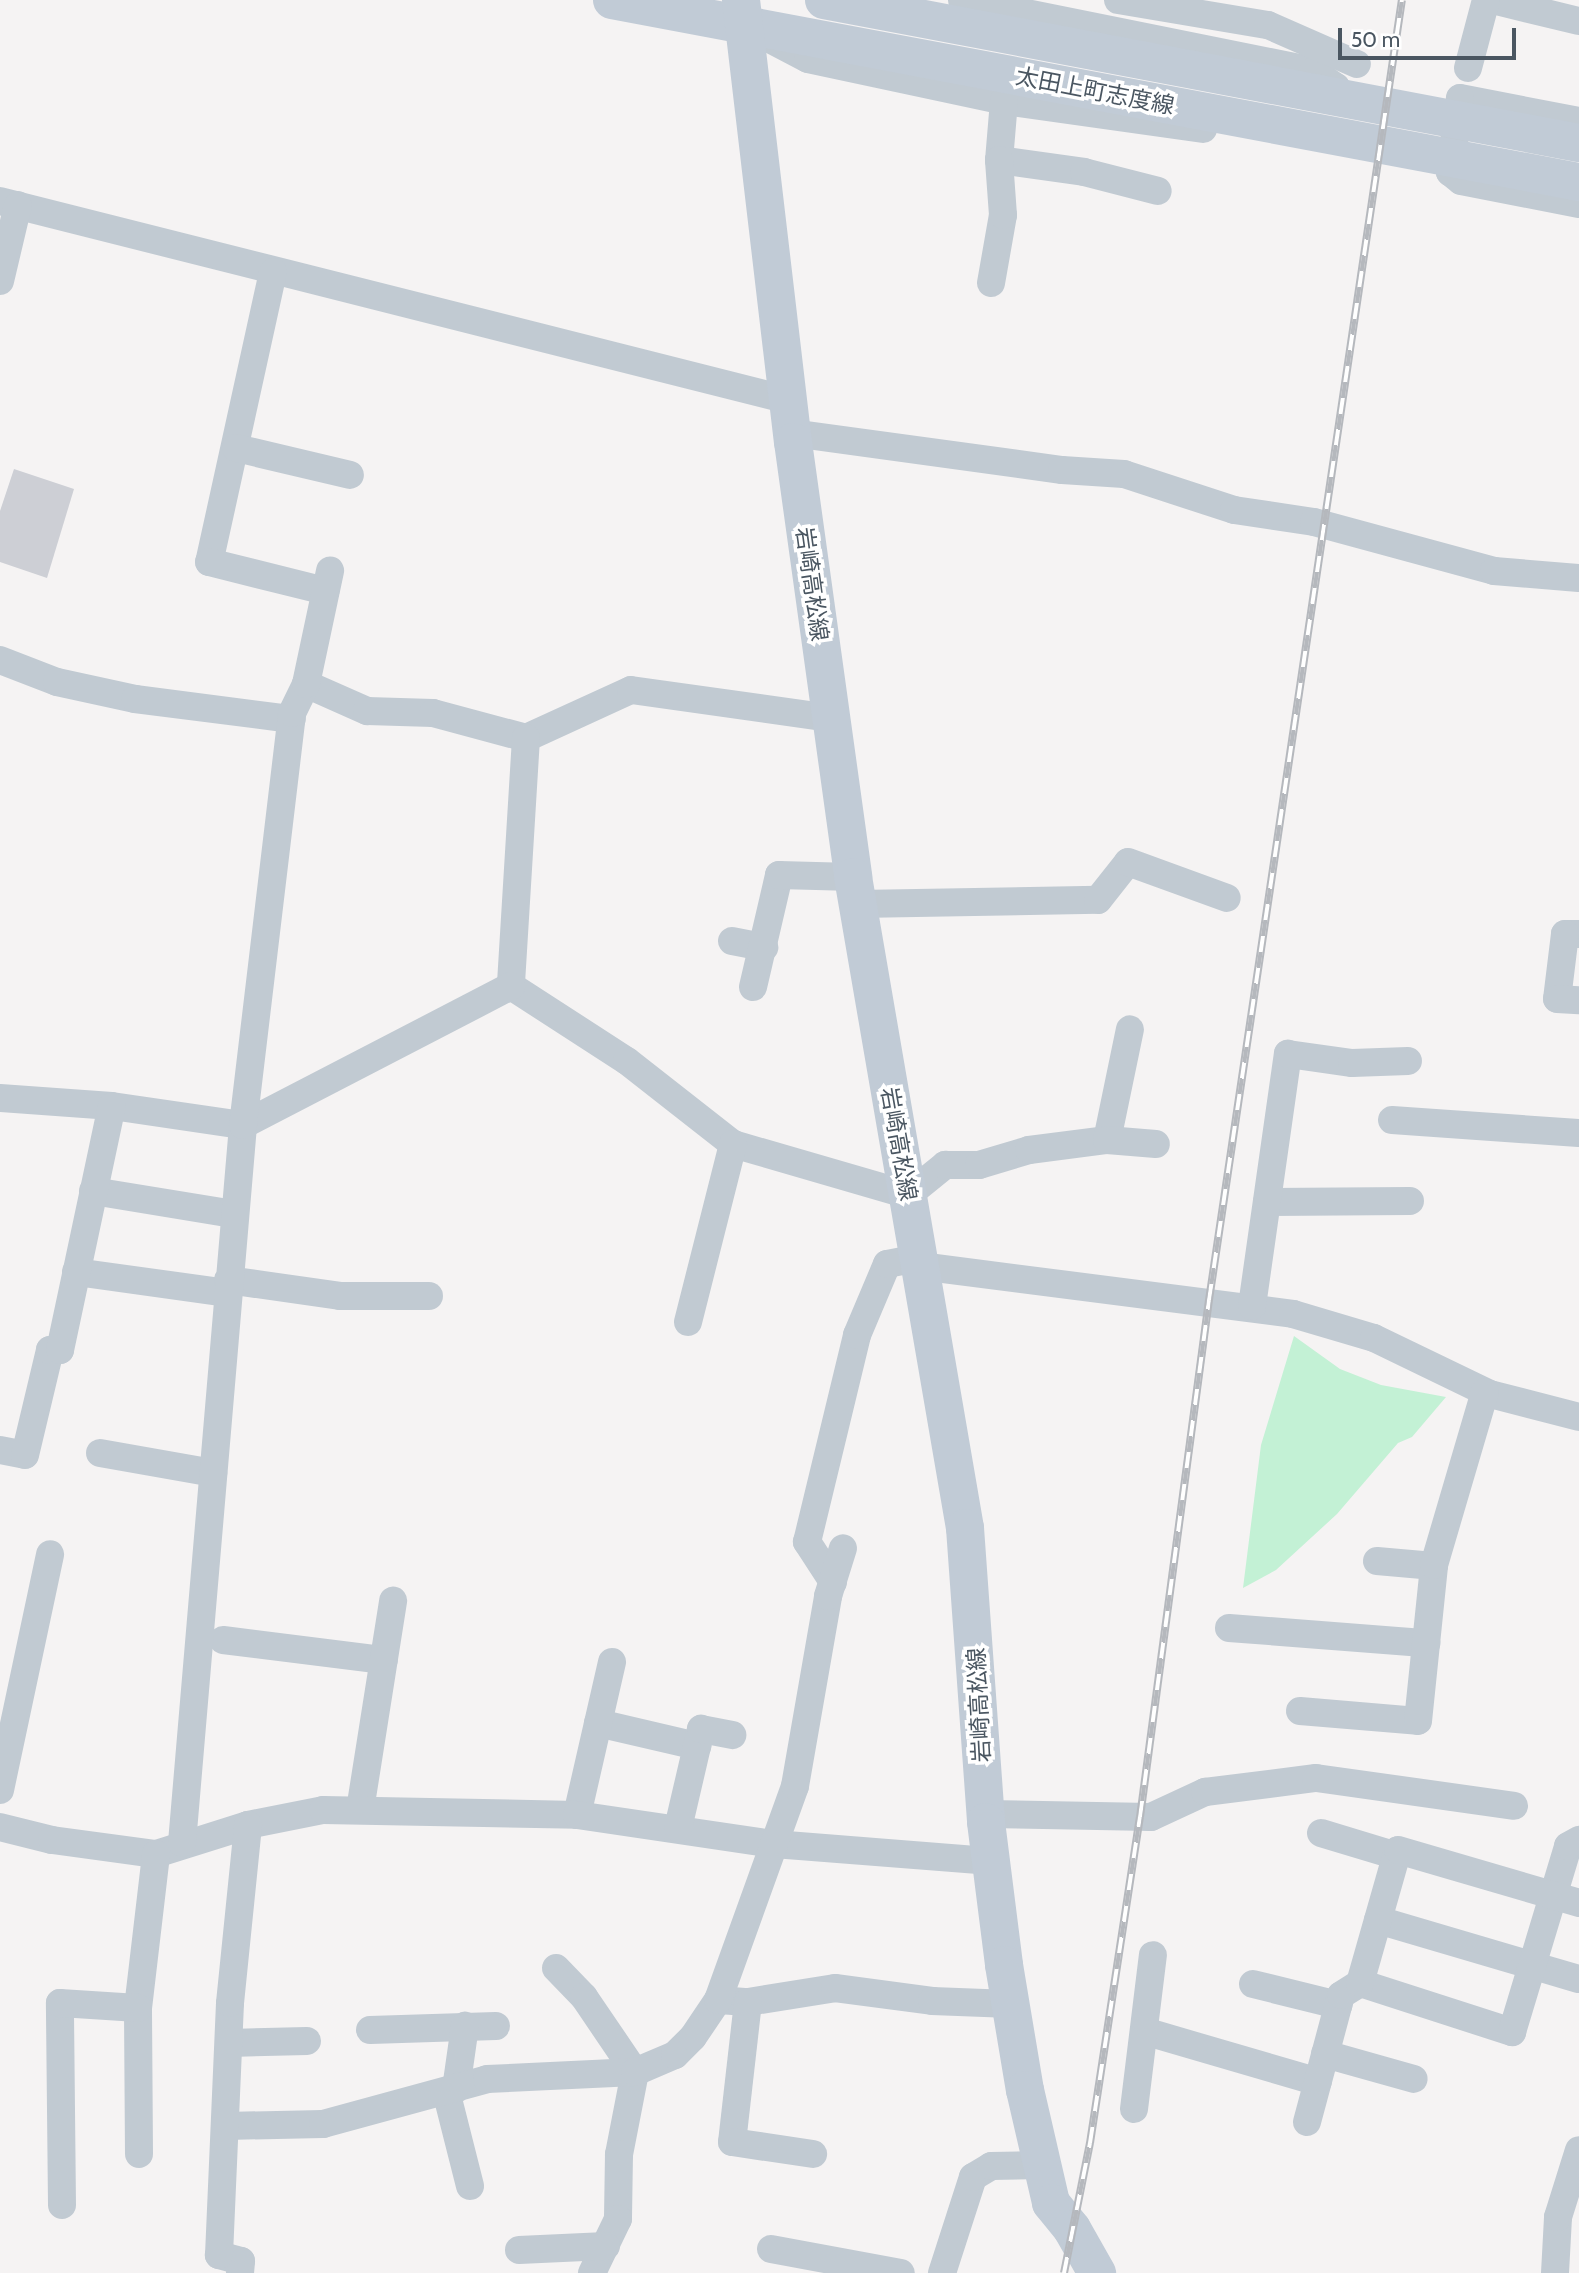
<!DOCTYPE html>
<html>
<head>
<meta charset="utf-8">
<style>
	body { margin:0 }
	#map { position:relative; width:1579px; height:2273px; overflow:hidden; background:#f5f3f3; font-family:Cabin,"Noto Sans JP",sans-serif }
	div>[style] { position:absolute }
	.green>* { inset:0; background:#c3f1d5 }
	.building>* { inset:0; background:#cdcfd5 }
	.street>* { height:28px; margin:-14px; padding:0 14px; transform-origin:14px; border-radius:14px; background:#c1cad2 }
	.secondary>* { height:38px; margin:-19px; padding:0 19px; transform-origin:19px; border-radius:19px; background:#c1cbd6 }
	.rail>* { height:8px; margin-top:-4px; transform-origin:0; background:repeating-linear-gradient(90deg,#fff 0 16px,#b5b8bd 0 32px); box-sizing:border-box; border-block:2px solid #b5b8bd }
	span { translate:-50% -50%; white-space:nowrap; text-align:center; line-height:1.15; -webkit-text-stroke:7px #fff; paint-order:stroke }
	.street-label { font-size:23px; color:#4a5661 }
	.scale { position:absolute; left:1338px; top:28px; width:178px; height:32px; box-sizing:border-box; border:4px solid #4a5661; border-top:0; padding-left:9px; font-size:21px; line-height:24px; white-space:nowrap; color:#4a5661; -webkit-text-stroke:5px #fff; paint-order:stroke }
</style>
</head>
<body>
<div id="map">
	<div class="green">
		<i style="clip-path:polygon(1294px 1336px,1340px 1369px,1381px 1385px,1446px 1397px,1412px 1437px,1398px 1443px,1337px 1514px,1276px 1570px,1243px 1588px,1261px 1445px)"></i>
	</div>
	<div class="building">
		<i style="clip-path:polygon(14px 469px,74px 489px,47px 578px,0 562px,0 511px)"></i>
	</div>
	<div class="street">
		<i style="left:962px;top:0;width:358px;rotate:11.4deg"></i>
		<i style="left:1313px;top:71px;width:28px;rotate:35deg"></i>
		<i style="left:1336px;top:87px;width:13px;rotate:103deg"></i>
		<i style="left:1118px;top:0;width:152px;rotate:9.5deg"></i>
		<i style="left:1268px;top:25px;width:97px;rotate:23.7deg"></i>
		<i style="left:1492px;top:0;width:89px;rotate:13.6deg"></i>
		<i style="left:766px;top:37px;width:47px;rotate:27.6deg"></i>
		<i style="left:808px;top:59px;width:200px;rotate:12.1deg"></i>
		<i style="left:1004px;top:101px;width:201px;rotate:8deg"></i>
		<i style="left:1468px;top:68px;width:70px;rotate:-75.2deg"></i>
		<i style="left:1004px;top:101px;width:59px;rotate:94.8deg"></i>
		<i style="left:999px;top:160px;width:86px;rotate:8deg"></i>
		<i style="left:1084px;top:172px;width:76px;rotate:14.4deg"></i>
		<i style="left:1579px;top:121px;width:121px;rotate:-169.1deg"></i>
		<i style="left:1460px;top:98px;width:75px;rotate:97.7deg"></i>
		<i style="left:1450px;top:172px;width:14px;rotate:39deg"></i>
		<i style="left:1461px;top:181px;width:120px;rotate:11deg"></i>
		<i style="left:0;top:201px;width:813px;rotate:14.17deg"></i>
		<i style="left:273px;top:272px;width:297px;rotate:102.4deg"></i>
		<i style="left:209px;top:562px;width:120px;rotate:14deg"></i>
		<i style="left:0;top:281px;width:78px;rotate:-76.7deg"></i>
		<i style="left:991px;top:283px;width:69px;rotate:-80deg"></i>
		<i style="left:1003px;top:215px;width:55px;rotate:-94.2deg"></i>
		<i style="left:792px;top:433px;width:273px;rotate:7.8deg"></i>
		<i style="left:1062px;top:470px;width:62px;rotate:3.7deg"></i>
		<i style="left:1124px;top:474px;width:116px;rotate:18.1deg"></i>
		<i style="left:1234px;top:510px;width:81px;rotate:8.5deg"></i>
		<i style="left:1314px;top:522px;width:187px;rotate:15.2deg"></i>
		<i style="left:1494px;top:571px;width:85px;rotate:4.7deg"></i>
		<i style="left:236px;top:448px;width:117px;rotate:13.3deg"></i>
		<i style="left:0;top:660px;width:61px;rotate:21.1deg"></i>
		<i style="left:57px;top:682px;width:80px;rotate:12.3deg"></i>
		<i style="left:135px;top:699px;width:158px;rotate:7.3deg"></i>
		<i style="left:306px;top:684px;width:67px;rotate:23.9deg"></i>
		<i style="left:367px;top:711px;width:66px;rotate:1.7deg"></i>
		<i style="left:433px;top:713px;width:96px;rotate:15deg"></i>
		<i style="left:526px;top:738px;width:115px;rotate:-24.6deg"></i>
		<i style="left:631px;top:690px;width:202px;rotate:8deg"></i>
		<i style="left:526px;top:738px;width:248px;rotate:93.5deg"></i>
		<i style="left:511px;top:986px;width:138px;rotate:32.9deg"></i>
		<i style="left:627px;top:1061px;width:135px;rotate:38.1deg"></i>
		<i style="left:733px;top:1144px;width:182px;rotate:16.2deg"></i>
		<i style="left:908px;top:1195px;width:48px;rotate:-39deg"></i>
		<i style="left:945px;top:1165px;width:34px"></i>
		<i style="left:979px;top:1165px;width:52px;rotate:-16.7deg"></i>
		<i style="left:1029px;top:1150px;width:79px;rotate:-7.3deg"></i>
		<i style="left:1107px;top:1140px;width:113px;rotate:-78.3deg"></i>
		<i style="left:858px;top:904px;width:240px;rotate:-1deg"></i>
		<i style="left:1098px;top:900px;width:48px;rotate:-51.7deg"></i>
		<i style="left:1128px;top:862px;width:105px;rotate:20deg"></i>
		<i style="left:1579px;top:934px;width:14px;rotate:180deg"></i>
		<i style="left:1565px;top:934px;width:65px;rotate:97deg"></i>
		<i style="left:1557px;top:999px;width:22px;rotate:3deg"></i>
		<i style="left:732px;top:941px;width:33px;rotate:11deg"></i>
		<i style="left:753px;top:987px;width:115px;rotate:-76.9deg"></i>
		<i style="left:779px;top:875px;width:74px;rotate:1.5deg"></i>
		<i style="left:0;top:1098px;width:112px;rotate:4.1deg"></i>
		<i style="left:112px;top:1106px;width:132px;rotate:8.3deg"></i>
		<i style="left:243px;top:1125px;width:302px;rotate:-27.4deg"></i>
		<i style="left:1392px;top:1120px;width:187px;rotate:4deg"></i>
		<i style="left:1107px;top:1140px;width:49px;rotate:4.7deg"></i>
		<i style="left:93px;top:1191px;width:143px;rotate:9.3deg"></i>
		<i style="left:1267px;top:1202px;width:143px;rotate:-0.4deg"></i>
		<i style="left:920px;top:1266px;width:376px;rotate:7.3deg"></i>
		<i style="left:1293px;top:1314px;width:84px;rotate:16.5deg"></i>
		<i style="left:1374px;top:1338px;width:129px;rotate:25.8deg"></i>
		<i style="left:1490px;top:1394px;width:92px;rotate:14.5deg"></i>
		<i style="left:76px;top:1272px;width:152px;rotate:7.9deg"></i>
		<i style="left:228px;top:1280px;width:113px;rotate:8.1deg"></i>
		<i style="left:340px;top:1296px;width:89px"></i>
		<i style="left:1252px;top:1306px;width:255px;rotate:-81.9deg"></i>
		<i style="left:1288px;top:1054px;width:65px;rotate:8deg"></i>
		<i style="left:1352px;top:1063px;width:56px;rotate:-2deg"></i>
		<i style="left:688px;top:1322px;width:184px;rotate:-75.8deg"></i>
		<i style="left:0;top:1450px;width:25px;rotate:11deg"></i>
		<i style="left:25px;top:1455px;width:108px;rotate:-76.6deg"></i>
		<i style="left:50px;top:1350px;width:10px"></i>
		<i style="left:60px;top:1350px;width:249px;rotate:-78deg"></i>
		<i style="left:100px;top:1453px;width:115px;rotate:10deg"></i>
		<i style="left:1377px;top:1561px;width:57px;rotate:5deg"></i>
		<i style="left:833px;top:1582px;width:48px;rotate:-123deg"></i>
		<i style="left:807px;top:1542px;width:213px;rotate:-76.4deg"></i>
		<i style="left:857px;top:1335px;width:77px;rotate:-67.1deg"></i>
		<i style="left:887px;top:1264px;width:33px;rotate:-11deg"></i>
		<i style="left:1229px;top:1628px;width:198px;rotate:4.4deg"></i>
		<i style="left:223px;top:1640px;width:162px;rotate:7.1deg"></i>
		<i style="left:1300px;top:1711px;width:118px;rotate:4.8deg"></i>
		<i style="left:1418px;top:1721px;width:157px;rotate:-84.1deg"></i>
		<i style="left:1434px;top:1565px;width:180px;rotate:-73.6deg"></i>
		<i style="left:598px;top:1723px;width:102px;rotate:13.1deg"></i>
		<i style="left:0;top:1790px;width:241px;rotate:-78deg"></i>
		<i style="left:360px;top:1810px;width:212px;rotate:-81deg"></i>
		<i style="left:985px;top:1814px;width:166px;rotate:1deg"></i>
		<i style="left:1151px;top:1817px;width:60px;rotate:-24.8deg"></i>
		<i style="left:1205px;top:1792px;width:112px;rotate:-7.2deg"></i>
		<i style="left:1316px;top:1778px;width:200px;rotate:8deg"></i>
		<i style="left:577px;top:1815px;width:157px;rotate:-77.1deg"></i>
		<i style="left:0;top:1827px;width:54px;rotate:14deg"></i>
		<i style="left:52px;top:1840px;width:105px;rotate:7.7deg"></i>
		<i style="left:156px;top:1854px;width:96px;rotate:-17.5deg"></i>
		<i style="left:248px;top:1825px;width:76px;rotate:-11.3deg"></i>
		<i style="left:323px;top:1810px;width:254px;rotate:1.1deg"></i>
		<i style="left:577px;top:1815px;width:199px;rotate:8.4deg"></i>
		<i style="left:774px;top:1844px;width:218px;rotate:4.5deg"></i>
		<i style="left:678px;top:1828px;width:102px;rotate:-76.9deg"></i>
		<i style="left:701px;top:1729px;width:32px;rotate:11deg"></i>
		<i style="left:1321px;top:1833px;width:79px;rotate:16.8deg"></i>
		<i style="left:182px;top:1843px;width:721px;rotate:-85.14deg"></i>
		<i style="left:243px;top:1125px;width:415px;rotate:-83.2deg"></i>
		<i style="left:292px;top:713px;width:32px;rotate:-64deg"></i>
		<i style="left:306px;top:684px;width:116px;rotate:-78deg"></i>
		<i style="left:1378px;top:1920px;width:209px;rotate:16.4deg"></i>
		<i style="left:556px;top:1968px;width:40px;rotate:46deg"></i>
		<i style="left:584px;top:1997px;width:91px;rotate:55.8deg"></i>
		<i style="left:635px;top:2072px;width:84px;rotate:101deg"></i>
		<i style="left:619px;top:2154px;width:65px;rotate:90.9deg"></i>
		<i style="left:618px;top:2219px;width:60px;rotate:115.7deg"></i>
		<i style="left:1360px;top:1983px;width:160px;rotate:17.9deg"></i>
		<i style="left:1512px;top:2032px;width:194px;rotate:-73.2deg"></i>
		<i style="left:1568px;top:1846px;width:13px;rotate:-29deg"></i>
		<i style="left:1253px;top:1984px;width:88px;rotate:13.9deg"></i>
		<i style="left:718px;top:2000px;width:30px;rotate:4deg"></i>
		<i style="left:748px;top:2002px;width:88px;rotate:-9.1deg"></i>
		<i style="left:835px;top:1988px;width:98px;rotate:7.6deg"></i>
		<i style="left:932px;top:2001px;width:79px;rotate:2.2deg"></i>
		<i style="left:748px;top:2002px;width:141px;rotate:96.5deg"></i>
		<i style="left:732px;top:2142px;width:82px;rotate:8.4deg"></i>
		<i style="left:370px;top:2030px;width:126px;rotate:-1.8deg"></i>
		<i style="left:1144px;top:2031px;width:181px;rotate:16.3deg"></i>
		<i style="left:229px;top:2043px;width:78px;rotate:-1.5deg"></i>
		<i style="left:1325px;top:2054px;width:92px;rotate:15.7deg"></i>
		<i style="left:456px;top:2089px;width:64px;rotate:-81.9deg"></i>
		<i style="left:446px;top:2091px;width:98px;rotate:75.8deg"></i>
		<i style="left:1134px;top:2109px;width:155px;rotate:-83deg"></i>
		<i style="left:1307px;top:2122px;width:131px;rotate:-75deg"></i>
		<i style="left:1341px;top:1995px;width:22px;rotate:-32deg"></i>
		<i style="left:1360px;top:1983px;width:138px;rotate:-74.1deg"></i>
		<i style="left:1398px;top:1850px;width:189px;rotate:16.3deg"></i>
		<i style="left:226px;top:2126px;width:97px;rotate:-1.2deg"></i>
		<i style="left:323px;top:2124px;width:170px;rotate:-15.3deg"></i>
		<i style="left:487px;top:2079px;width:148px;rotate:-2.7deg"></i>
		<i style="left:635px;top:2072px;width:43px;rotate:-23deg"></i>
		<i style="left:675px;top:2055px;width:25px;rotate:-45deg"></i>
		<i style="left:693px;top:2037px;width:45px;rotate:-56deg"></i>
		<i style="left:718px;top:2000px;width:227px;rotate:-70.2deg"></i>
		<i style="left:795px;top:1786px;width:193px;rotate:-80.1deg"></i>
		<i style="left:828px;top:1596px;width:50px;rotate:-72.6deg"></i>
		<i style="left:139px;top:2154px;width:146px;rotate:-90.4deg"></i>
		<i style="left:138px;top:2008px;width:155px;rotate:-83.3deg"></i>
		<i style="left:62px;top:2205px;width:202px;rotate:-90.6deg"></i>
		<i style="left:60px;top:2003px;width:78px;rotate:3.7deg"></i>
		<i style="left:771px;top:2249px;width:132px;rotate:10.5deg"></i>
		<i style="left:519px;top:2250px;width:87px;rotate:-2.6deg"></i>
		<i style="left:240px;top:2273px;width:12px;rotate:-85deg"></i>
		<i style="left:241px;top:2261px;width:23px;rotate:-165deg"></i>
		<i style="left:219px;top:2255px;width:252px;rotate:-87.5deg"></i>
		<i style="left:230px;top:2003px;width:179px;rotate:-84.2deg"></i>
		<i style="left:942px;top:2273px;width:101px;rotate:-72.1deg"></i>
		<i style="left:973px;top:2177px;width:21px;rotate:-31deg"></i>
		<i style="left:991px;top:2166px;width:50px;rotate:-1.1deg"></i>
		<i style="left:1555px;top:2273px;width:56px;rotate:-86.9deg"></i>
		<i style="left:1558px;top:2217px;width:70px;rotate:-72.6deg"></i>
	</div>
	<div class="secondary">
		<i style="left:612px;top:0;width:984px;rotate:10.66deg"></i>
		<i style="left:741px;top:0;width:445px;rotate:83.3deg"></i>
		<i style="left:793px;top:442px;width:439px;rotate:82.1deg"></i>
		<i style="left:853px;top:877px;width:661px;rotate:80.24deg"></i>
		<i style="left:965px;top:1528px;width:295px;rotate:85.9deg"></i>
		<i style="left:986px;top:1822px;width:144px;rotate:82.8deg"></i>
		<i style="left:1004px;top:1965px;width:127px;rotate:80.5deg"></i>
		<i style="left:1025px;top:2090px;width:116px;rotate:77deg"></i>
		<i style="left:1051px;top:2203px;width:33px;rotate:51deg"></i>
		<i style="left:1072px;top:2229px;width:51px;rotate:60.4deg"></i>
		<i style="left:824px;top:0;width:768px;rotate:10.73deg"></i>
	</div>
	<div class="rail">
		<i style="left:1064px;top:2273px;width:133px;rotate:-78.7deg"></i>
		<i style="left:1090px;top:2143px;width:330px;rotate:-81.3deg"></i>
		<i style="left:1140px;top:1817px;width:522px;rotate:-82.4deg"></i>
		<i style="left:1209px;top:1300px;width:1314px;rotate:-81.56deg"></i>
	</div>
	<div class="street-label">
		<span style="left:1095px;top:91px;rotate:11deg">太田上町志度線</span>
		<span style="left:812px;top:584px;rotate:82deg">岩崎高松線</span>
		<span style="left:899px;top:1144px;rotate:80deg">岩崎高松線</span>
		<span style="left:979px;top:1705px;rotate:-93deg">岩崎高松線</span>
	</div>
	<div class="scale">50 m</div>
</div>
</body>
</html>
